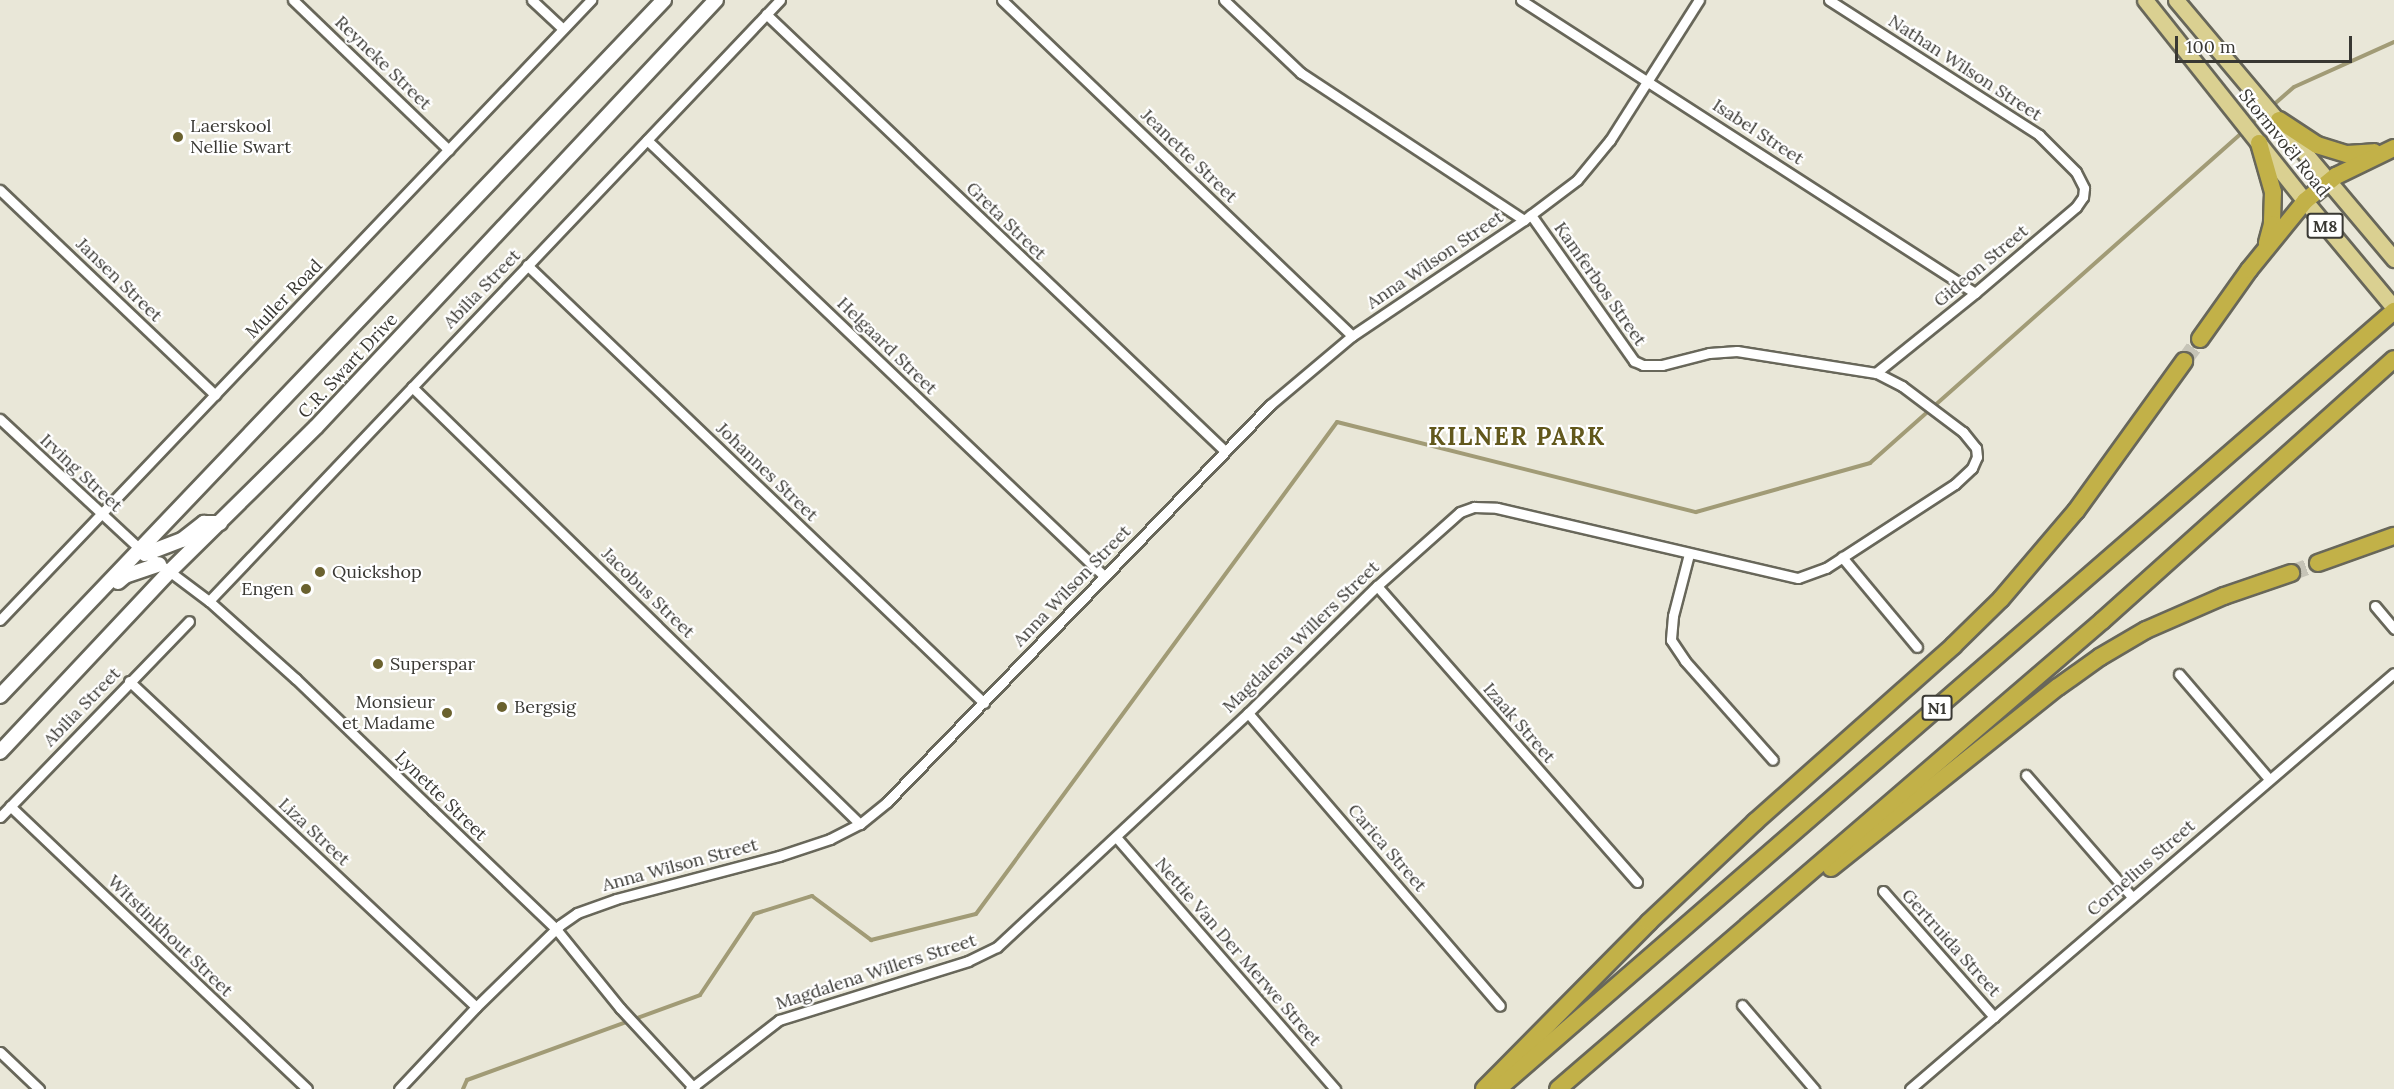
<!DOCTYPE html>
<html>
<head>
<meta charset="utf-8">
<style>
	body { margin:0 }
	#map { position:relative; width:2394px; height:1089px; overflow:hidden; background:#e9e7d8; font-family:Lora,serif }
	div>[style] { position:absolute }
	.stream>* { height:4px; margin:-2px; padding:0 2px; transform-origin:2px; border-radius:2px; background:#a19b76 }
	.highway-tunnel>* { height:16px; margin-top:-8px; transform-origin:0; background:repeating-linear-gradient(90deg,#c6c4b7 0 16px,transparent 0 24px) }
	.roads { filter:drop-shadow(2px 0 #68675a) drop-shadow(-2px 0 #68675a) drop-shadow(0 2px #68675a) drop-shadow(0 -2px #68675a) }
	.street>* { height:9px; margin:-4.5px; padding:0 4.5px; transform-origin:4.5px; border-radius:4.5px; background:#fff }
	.secondary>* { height:14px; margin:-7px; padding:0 7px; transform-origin:7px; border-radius:7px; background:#fff }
	.primary>* { height:15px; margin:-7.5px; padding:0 7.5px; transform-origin:7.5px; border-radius:7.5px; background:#dad091 }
	.highway>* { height:16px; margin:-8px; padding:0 8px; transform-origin:8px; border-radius:8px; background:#c2b148 }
	.dots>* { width:16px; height:16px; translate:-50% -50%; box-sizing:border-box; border:3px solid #fff; border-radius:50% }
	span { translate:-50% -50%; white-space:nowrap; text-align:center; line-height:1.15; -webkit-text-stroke:4.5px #fff; paint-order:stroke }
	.shield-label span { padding:2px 4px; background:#fff; border:2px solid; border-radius:4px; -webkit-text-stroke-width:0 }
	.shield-label { font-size:16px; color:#393833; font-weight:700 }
	.street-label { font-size:18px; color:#393833 }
	.poi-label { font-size:18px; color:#393833 }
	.left { translate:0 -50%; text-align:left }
	.right { translate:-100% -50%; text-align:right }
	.district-label { font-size:24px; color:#62581c; font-weight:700; letter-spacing:1.5px }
	.scale { position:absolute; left:2175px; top:36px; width:177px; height:27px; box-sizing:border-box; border:3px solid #393833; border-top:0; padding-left:8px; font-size:18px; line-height:21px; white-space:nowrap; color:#393833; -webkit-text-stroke:4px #fff; paint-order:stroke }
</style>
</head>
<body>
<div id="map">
	<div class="stream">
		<i style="left:2271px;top:107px;width:30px;rotate:-41deg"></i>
		<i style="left:2294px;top:87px;width:110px;rotate:-24.2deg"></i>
		<i style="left:2250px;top:125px;width:20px;rotate:-41deg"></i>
		<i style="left:463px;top:1089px;width:10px;rotate:-66deg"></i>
		<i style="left:467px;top:1080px;width:248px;rotate:-20deg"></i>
		<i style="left:700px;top:995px;width:97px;rotate:-56.3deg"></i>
		<i style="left:754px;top:914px;width:61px;rotate:-17.2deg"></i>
		<i style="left:812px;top:896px;width:74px;rotate:36.7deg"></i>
		<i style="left:871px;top:940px;width:108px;rotate:-13.9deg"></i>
		<i style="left:976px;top:914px;width:610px;rotate:-53.73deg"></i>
		<i style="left:1337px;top:422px;width:370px;rotate:14.1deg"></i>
		<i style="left:1696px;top:512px;width:181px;rotate:-15.7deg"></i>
		<i style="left:1870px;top:463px;width:502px;rotate:-41.61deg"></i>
	</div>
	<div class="highway-tunnel">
		<i style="left:2184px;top:361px;width:27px;rotate:-54deg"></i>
		<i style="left:2291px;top:573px;width:29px;rotate:-20deg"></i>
	</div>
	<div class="roads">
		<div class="street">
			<i style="left:293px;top:0;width:216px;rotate:43.9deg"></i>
			<i style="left:532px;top:0;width:42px;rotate:43.1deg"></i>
			<i style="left:1002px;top:0;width:485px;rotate:43.8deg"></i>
			<i style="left:1224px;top:0;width:106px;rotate:43.5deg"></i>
			<i style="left:1301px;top:73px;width:267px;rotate:33.4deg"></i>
			<i style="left:1521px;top:0;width:540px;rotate:32.84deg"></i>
			<i style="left:1829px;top:0;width:250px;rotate:32.7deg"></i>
			<i style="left:2039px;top:135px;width:52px;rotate:45deg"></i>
			<i style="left:2076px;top:172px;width:18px;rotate:63deg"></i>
			<i style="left:2084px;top:188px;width:9px;rotate:96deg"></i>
			<i style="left:2083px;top:197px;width:12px;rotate:125deg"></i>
			<i style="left:2076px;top:207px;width:133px;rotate:139.6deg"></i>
			<i style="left:1975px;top:293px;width:127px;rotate:141.1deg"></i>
			<i style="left:766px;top:14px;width:634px;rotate:43.59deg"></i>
			<i style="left:647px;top:140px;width:632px;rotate:43.65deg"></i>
			<i style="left:0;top:190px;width:297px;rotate:43.6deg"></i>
			<i style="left:527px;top:265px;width:633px;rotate:43.78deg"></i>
			<i style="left:412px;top:387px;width:626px;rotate:44.29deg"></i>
			<i style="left:0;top:419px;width:192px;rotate:42.9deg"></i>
			<i style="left:141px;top:550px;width:85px;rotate:36.9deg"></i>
			<i style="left:209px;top:601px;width:117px;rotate:41.9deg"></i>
			<i style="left:296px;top:679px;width:189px;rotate:43.9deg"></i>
			<i style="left:432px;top:810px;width:172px;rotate:43.8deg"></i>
			<i style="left:556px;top:929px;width:102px;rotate:51deg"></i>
			<i style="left:620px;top:1008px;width:110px;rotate:47.2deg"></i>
			<i style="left:1689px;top:554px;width:64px;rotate:104.5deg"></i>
			<i style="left:1673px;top:616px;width:24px;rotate:95deg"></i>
			<i style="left:1671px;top:640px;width:25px;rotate:56deg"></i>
			<i style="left:1685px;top:661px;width:132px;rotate:48.4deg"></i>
			<i style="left:1842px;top:557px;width:117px;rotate:50.2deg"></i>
			<i style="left:1377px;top:586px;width:394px;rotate:48.7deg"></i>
			<i style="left:209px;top:601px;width:829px;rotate:-46.47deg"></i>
			<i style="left:2375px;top:606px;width:30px;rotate:50deg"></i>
			<i style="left:0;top:620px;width:857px;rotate:-46.37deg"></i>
			<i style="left:2179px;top:674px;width:138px;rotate:49.4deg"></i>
			<i style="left:129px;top:681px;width:476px;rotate:43.2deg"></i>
			<i style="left:1248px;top:713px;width:386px;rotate:49.3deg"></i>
			<i style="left:2026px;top:775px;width:162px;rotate:49deg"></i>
			<i style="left:10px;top:806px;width:410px;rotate:43.6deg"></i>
			<i style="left:0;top:817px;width:272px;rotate:-46deg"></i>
			<i style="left:1116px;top:837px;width:334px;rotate:49deg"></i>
			<i style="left:1883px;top:891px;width:168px;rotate:48.6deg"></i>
			<i style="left:1742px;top:1005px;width:111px;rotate:49.4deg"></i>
			<i style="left:0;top:1052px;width:54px;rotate:43.5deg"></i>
			<i style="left:399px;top:1089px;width:112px;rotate:-46.8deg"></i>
			<i style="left:476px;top:1007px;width:117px;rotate:-44.3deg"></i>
			<i style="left:560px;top:925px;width:21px;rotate:-35deg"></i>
			<i style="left:577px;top:913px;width:41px;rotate:-19.7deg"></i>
			<i style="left:616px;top:899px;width:169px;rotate:-14.8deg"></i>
			<i style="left:779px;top:856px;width:54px;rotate:-18.4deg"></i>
			<i style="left:830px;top:839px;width:34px;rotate:-27deg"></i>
			<i style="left:860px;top:824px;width:35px;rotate:-39deg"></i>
			<i style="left:887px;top:802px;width:552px;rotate:-46.03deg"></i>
			<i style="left:1270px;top:405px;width:107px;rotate:-40.1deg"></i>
			<i style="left:1352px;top:336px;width:207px;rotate:-34deg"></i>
			<i style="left:1524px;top:220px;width:66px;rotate:-37deg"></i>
			<i style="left:1577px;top:180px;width:52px;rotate:-50.5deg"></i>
			<i style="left:1610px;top:140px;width:166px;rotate:-57.6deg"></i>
			<i style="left:690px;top:1089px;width:113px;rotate:-37.8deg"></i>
			<i style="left:779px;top:1020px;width:198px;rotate:-17.3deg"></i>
			<i style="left:968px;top:961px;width:32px;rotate:-26deg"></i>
			<i style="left:997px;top:947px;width:343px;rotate:-43deg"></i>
			<i style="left:1248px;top:713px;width:181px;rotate:-44.6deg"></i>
			<i style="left:1377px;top:586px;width:111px;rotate:-41.7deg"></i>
			<i style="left:1460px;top:512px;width:15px;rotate:-20deg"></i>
			<i style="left:1474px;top:507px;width:23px;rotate:2deg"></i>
			<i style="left:1497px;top:508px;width:309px;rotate:13.1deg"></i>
			<i style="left:1798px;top:578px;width:30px;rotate:-20deg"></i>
			<i style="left:1826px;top:568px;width:154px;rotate:-33.1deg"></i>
			<i style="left:1955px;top:484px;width:23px;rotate:-43deg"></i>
			<i style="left:1972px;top:468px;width:12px;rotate:-66deg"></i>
			<i style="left:1977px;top:457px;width:9px;rotate:-96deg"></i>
			<i style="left:1976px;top:448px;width:21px;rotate:-129deg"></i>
			<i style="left:1963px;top:432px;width:76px;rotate:-143deg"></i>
			<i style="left:1902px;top:386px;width:29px;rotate:-153deg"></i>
			<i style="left:1876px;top:373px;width:141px;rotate:-171deg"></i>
			<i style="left:1737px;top:351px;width:28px;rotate:176deg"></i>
			<i style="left:1709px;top:353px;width:49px;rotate:165.7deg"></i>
			<i style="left:1662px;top:365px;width:19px;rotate:180deg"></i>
			<i style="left:1643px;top:365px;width:10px;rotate:-156deg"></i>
			<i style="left:1634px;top:361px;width:179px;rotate:-125.2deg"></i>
			<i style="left:1910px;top:1089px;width:638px;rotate:-40.68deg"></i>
		</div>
		<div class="secondary">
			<i style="left:145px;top:554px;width:40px;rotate:-21deg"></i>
			<i style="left:182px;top:540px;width:28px;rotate:-38deg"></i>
			<i style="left:204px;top:523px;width:16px"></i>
			<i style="left:118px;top:582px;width:9px;rotate:-41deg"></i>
			<i style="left:125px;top:576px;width:36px;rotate:-19deg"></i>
			<i style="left:0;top:696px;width:962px;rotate:-46.35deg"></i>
			<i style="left:0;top:752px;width:247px;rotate:-46.8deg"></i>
			<i style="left:169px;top:572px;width:206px;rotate:-44.6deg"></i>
			<i style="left:316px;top:427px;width:585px;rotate:-46.87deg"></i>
		</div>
		<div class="primary">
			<i style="left:2145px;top:0;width:257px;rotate:51.5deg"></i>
			<i style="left:2305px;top:201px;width:139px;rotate:50.2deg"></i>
			<i style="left:2176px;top:0;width:339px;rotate:49.9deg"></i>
		</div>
		<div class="highway">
			<i style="left:2279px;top:120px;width:45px;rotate:33.3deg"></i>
			<i style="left:2317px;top:145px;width:31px;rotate:17deg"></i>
			<i style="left:2347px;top:154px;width:27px;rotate:-4deg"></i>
			<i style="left:2259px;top:143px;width:51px;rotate:74.1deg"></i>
			<i style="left:2273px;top:192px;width:32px;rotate:92deg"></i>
			<i style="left:2272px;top:224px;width:20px;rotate:105deg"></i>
			<i style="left:2200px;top:339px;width:85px;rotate:-54.6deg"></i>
			<i style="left:2249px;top:270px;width:89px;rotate:-50.9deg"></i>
			<i style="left:2305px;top:201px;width:40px;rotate:-39deg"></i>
			<i style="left:2336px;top:176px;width:64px;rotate:-25.8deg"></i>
			<i style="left:2318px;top:563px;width:81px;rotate:-19.6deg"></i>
			<i style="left:1831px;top:868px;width:290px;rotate:-38.6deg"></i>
			<i style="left:2058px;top:687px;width:52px;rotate:-35.5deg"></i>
			<i style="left:2100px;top:657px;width:53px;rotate:-30.4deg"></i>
			<i style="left:2146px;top:630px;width:85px;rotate:-23.6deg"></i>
			<i style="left:2224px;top:596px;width:71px;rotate:-18.9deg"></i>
			<i style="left:1484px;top:1089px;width:235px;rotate:-45.3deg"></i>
			<i style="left:1649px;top:922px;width:146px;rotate:-43.3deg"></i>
			<i style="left:1755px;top:822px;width:265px;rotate:-41.6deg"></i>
			<i style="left:1953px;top:646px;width:67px;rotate:-44.4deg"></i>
			<i style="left:2001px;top:599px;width:116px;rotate:-49.6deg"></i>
			<i style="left:2076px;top:511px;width:185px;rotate:-54.2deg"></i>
			<i style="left:1498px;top:1089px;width:1187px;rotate:-40.97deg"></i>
			<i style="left:1558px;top:1089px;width:718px;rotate:-40.71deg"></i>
			<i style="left:2102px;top:621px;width:392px;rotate:-41.9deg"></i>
		</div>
	</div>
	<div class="dots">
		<i style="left:178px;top:137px;background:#6a612e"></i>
		<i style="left:320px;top:572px;background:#6a612e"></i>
		<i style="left:306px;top:589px;background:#6a612e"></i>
		<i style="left:378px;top:664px;background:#6a612e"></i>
		<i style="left:502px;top:707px;background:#6a612e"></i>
		<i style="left:447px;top:713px;background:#6a612e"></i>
	</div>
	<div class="shield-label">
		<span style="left:2325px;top:226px">M8</span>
		<span style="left:1937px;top:708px">N1</span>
	</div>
	<div class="street-label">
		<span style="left:383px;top:63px;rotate:44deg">Reyneke Street</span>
		<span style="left:1965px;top:68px;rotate:33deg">Nathan Wilson Street</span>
		<span style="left:1758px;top:132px;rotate:33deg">Isabel Street</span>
		<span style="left:2284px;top:143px;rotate:51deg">Stormvoël Road</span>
		<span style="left:1189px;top:156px;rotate:44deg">Jeanette Street</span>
		<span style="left:1006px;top:221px;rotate:44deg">Greta Street</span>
		<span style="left:1435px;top:260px;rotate:-34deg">Anna Wilson Street</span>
		<span style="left:1981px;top:266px;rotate:-40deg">Gideon Street</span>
		<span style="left:119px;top:280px;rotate:44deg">Jansen Street</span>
		<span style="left:1600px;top:284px;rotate:55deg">Kamferbos Street</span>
		<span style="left:482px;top:289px;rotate:-46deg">Abilia Street</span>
		<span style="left:284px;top:299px;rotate:-46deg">Muller Road</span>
		<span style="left:887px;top:346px;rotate:44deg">Helgaard Street</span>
		<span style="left:348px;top:366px;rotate:-47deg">C.R. Swart Drive</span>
		<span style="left:767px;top:472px;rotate:44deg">Johannes Street</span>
		<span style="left:81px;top:473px;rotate:43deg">Irving Street</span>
		<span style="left:1072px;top:586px;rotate:-46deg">Anna Wilson Street</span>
		<span style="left:648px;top:593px;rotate:44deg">Jacobus Street</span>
		<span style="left:1301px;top:637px;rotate:-44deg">Magdalena Willers Street</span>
		<span style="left:82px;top:707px;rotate:-46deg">Abilia Street</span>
		<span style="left:1519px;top:723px;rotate:49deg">Izaak Street</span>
		<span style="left:441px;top:796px;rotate:44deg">Lynette Street</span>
		<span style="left:314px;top:832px;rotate:43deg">Liza Street</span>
		<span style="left:1387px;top:848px;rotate:49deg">Carica Street</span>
		<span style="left:680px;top:865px;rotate:-15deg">Anna Wilson Street</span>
		<span style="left:2141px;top:868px;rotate:-41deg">Cornelius Street</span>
		<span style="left:170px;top:936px;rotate:44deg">Witstinkhout Street</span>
		<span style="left:1951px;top:943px;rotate:48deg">Gertruida Street</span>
		<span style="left:1238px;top:952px;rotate:49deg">Nettie Van Der Merwe Street</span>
		<span style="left:876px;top:972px;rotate:-18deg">Magdalena Willers Street</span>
	</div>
	<div class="poi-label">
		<span class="left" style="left:190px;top:137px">Laerskool<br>Nellie Swart</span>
		<span class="left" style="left:332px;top:572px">Quickshop</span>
		<span class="right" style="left:294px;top:589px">Engen</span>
		<span class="left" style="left:390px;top:664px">Superspar</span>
		<span class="right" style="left:435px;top:713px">Monsieur<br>et Madame</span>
		<span class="left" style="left:514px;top:707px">Bergsig</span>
	</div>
	<div class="district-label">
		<span style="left:1517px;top:437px">KILNER PARK</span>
	</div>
	<div class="scale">100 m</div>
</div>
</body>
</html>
